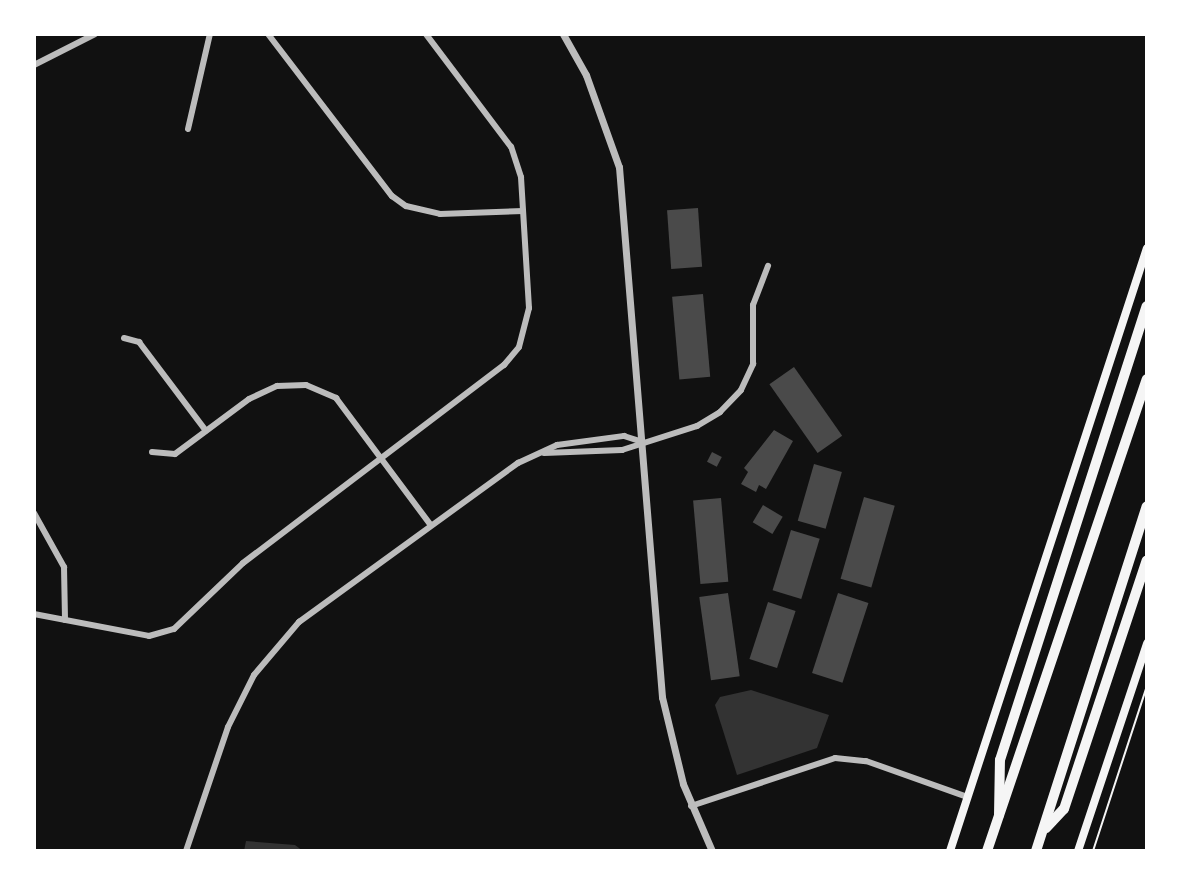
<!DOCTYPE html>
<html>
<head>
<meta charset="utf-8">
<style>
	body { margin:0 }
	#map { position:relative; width:1181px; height:885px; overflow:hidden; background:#111; font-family:"Times New Roman",serif }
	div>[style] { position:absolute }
	.water>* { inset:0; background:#333 }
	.building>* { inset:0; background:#4a4a4a; transform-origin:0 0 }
	.path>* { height:2px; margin:-1px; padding:0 1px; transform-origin:1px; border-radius:1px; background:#f5f5f5 }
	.minor>* { height:6px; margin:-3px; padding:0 3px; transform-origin:3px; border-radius:3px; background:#bcbcbc }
	.tertiary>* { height:7px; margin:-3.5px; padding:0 3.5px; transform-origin:3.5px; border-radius:3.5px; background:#bcbcbc }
	.secondary>* { height:8px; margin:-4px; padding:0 4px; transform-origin:4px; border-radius:4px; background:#f5f5f5 }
	.motorway>* { height:10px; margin:-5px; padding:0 5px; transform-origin:5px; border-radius:5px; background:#f5f5f5 }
	span { translate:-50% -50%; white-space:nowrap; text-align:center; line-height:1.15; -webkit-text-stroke:6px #fff; paint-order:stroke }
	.frame { position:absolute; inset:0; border:36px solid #fff; pointer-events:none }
</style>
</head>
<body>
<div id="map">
	<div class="water">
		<i style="clip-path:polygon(751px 690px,829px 715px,817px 748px,737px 775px,715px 705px,720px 697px)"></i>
		<i style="clip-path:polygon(246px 841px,295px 845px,303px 851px,244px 851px)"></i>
	</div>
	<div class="building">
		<i style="left:698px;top:208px;width:59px;height:31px;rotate:86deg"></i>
		<i style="left:703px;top:294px;width:83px;height:31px;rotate:85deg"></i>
		<i style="left:794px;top:367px;width:84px;height:30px;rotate:55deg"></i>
		<i style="clip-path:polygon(774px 430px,793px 441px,766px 489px,759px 485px,756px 492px,741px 484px,748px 472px,744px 468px)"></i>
		<i style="left:712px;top:452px;width:11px;height:11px;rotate:27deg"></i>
		<i style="left:814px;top:464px;width:29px;height:59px;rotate:16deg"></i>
		<i style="left:864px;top:497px;width:32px;height:85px;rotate:16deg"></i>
		<i style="left:721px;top:498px;width:84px;height:28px;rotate:85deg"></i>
		<i style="left:763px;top:505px;width:23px;height:20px;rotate:31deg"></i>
		<i style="left:791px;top:530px;width:30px;height:63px;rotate:17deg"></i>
		<i style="left:728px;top:593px;width:84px;height:29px;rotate:82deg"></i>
		<i style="left:838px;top:593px;width:32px;height:84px;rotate:18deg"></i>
		<i style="left:768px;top:602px;width:29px;height:60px;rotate:18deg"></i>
	</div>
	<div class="path">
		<i style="left:1093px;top:851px;width:174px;rotate:-71.9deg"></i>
	</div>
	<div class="minor">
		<i style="left:268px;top:34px;width:204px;rotate:52.6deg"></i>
		<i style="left:392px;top:196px;width:17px;rotate:36deg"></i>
		<i style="left:406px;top:206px;width:35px;rotate:13deg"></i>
		<i style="left:440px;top:214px;width:83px;rotate:-2.1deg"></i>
		<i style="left:34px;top:65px;width:68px;rotate:-26.9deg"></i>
		<i style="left:188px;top:129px;width:98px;rotate:-77deg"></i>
		<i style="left:124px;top:338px;width:16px;rotate:15deg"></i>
		<i style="left:139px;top:342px;width:111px;rotate:53deg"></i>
		<i style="left:152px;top:452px;width:23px;rotate:5deg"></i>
		<i style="left:175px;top:454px;width:92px;rotate:-36.6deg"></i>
		<i style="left:249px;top:399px;width:31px;rotate:-25deg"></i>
		<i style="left:277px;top:386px;width:29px;rotate:-2deg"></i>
		<i style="left:306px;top:385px;width:33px;rotate:23deg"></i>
		<i style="left:336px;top:398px;width:157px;rotate:53.3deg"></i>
		<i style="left:544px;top:453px;width:78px;rotate:-2.2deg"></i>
		<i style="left:622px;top:450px;width:79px;rotate:-17.7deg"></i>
		<i style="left:697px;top:426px;width:27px;rotate:-31deg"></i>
		<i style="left:720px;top:412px;width:30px;rotate:-46deg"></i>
		<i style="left:741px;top:390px;width:29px;rotate:-65deg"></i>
		<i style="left:753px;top:364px;width:59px;rotate:-90deg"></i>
		<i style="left:753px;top:305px;width:42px;rotate:-69deg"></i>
		<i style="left:34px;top:513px;width:62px;rotate:60.9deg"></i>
		<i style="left:64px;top:567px;width:53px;rotate:88.9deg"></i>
		<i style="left:34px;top:614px;width:117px;rotate:10.8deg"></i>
		<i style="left:149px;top:636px;width:26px;rotate:-16deg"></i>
		<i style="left:174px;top:629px;width:95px;rotate:-43.7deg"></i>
		<i style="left:243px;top:563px;width:328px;rotate:-37.2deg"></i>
		<i style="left:504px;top:365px;width:23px;rotate:-50deg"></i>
		<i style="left:519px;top:347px;width:40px;rotate:-75.6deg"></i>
		<i style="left:529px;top:308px;width:131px;rotate:-93.5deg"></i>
		<i style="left:521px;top:177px;width:32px;rotate:-108deg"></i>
		<i style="left:511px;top:147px;width:141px;rotate:-127deg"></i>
		<i style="left:691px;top:806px;width:152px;rotate:-18.4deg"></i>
		<i style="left:835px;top:758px;width:31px;rotate:6deg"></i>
		<i style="left:866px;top:761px;width:105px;rotate:19.5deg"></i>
		<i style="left:186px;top:851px;width:131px;rotate:-71.3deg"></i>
		<i style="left:228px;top:727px;width:58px;rotate:-63.4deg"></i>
		<i style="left:254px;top:675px;width:70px;rotate:-49.7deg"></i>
		<i style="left:299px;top:622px;width:271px;rotate:-36deg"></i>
		<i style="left:518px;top:463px;width:43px;rotate:-24.8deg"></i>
		<i style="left:557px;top:445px;width:68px;rotate:-7.7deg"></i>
		<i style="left:624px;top:436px;width:20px;rotate:18deg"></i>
	</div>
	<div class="tertiary">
		<i style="left:563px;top:34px;width:47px;rotate:60.7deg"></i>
		<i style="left:586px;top:75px;width:98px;rotate:70.3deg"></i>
		<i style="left:619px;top:167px;width:532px;rotate:85.36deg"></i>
		<i style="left:662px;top:697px;width:89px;rotate:76.4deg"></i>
		<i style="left:683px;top:784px;width:73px;rotate:66.6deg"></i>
	</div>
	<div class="secondary">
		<i style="left:950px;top:851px;width:634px;rotate:-71.91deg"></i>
		<i style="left:1078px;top:851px;width:219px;rotate:-71.6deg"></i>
	</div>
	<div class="motorway">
		<i style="left:999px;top:815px;width:55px;rotate:-89deg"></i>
		<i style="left:1000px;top:760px;width:477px;rotate:-72.1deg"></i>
		<i style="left:1046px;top:828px;width:26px;rotate:-47deg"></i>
		<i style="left:1064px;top:809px;width:262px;rotate:-71.6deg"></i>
		<i style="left:987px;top:851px;width:498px;rotate:-71.3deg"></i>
		<i style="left:1036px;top:851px;width:362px;rotate:-72.2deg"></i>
	</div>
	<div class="frame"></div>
</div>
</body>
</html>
